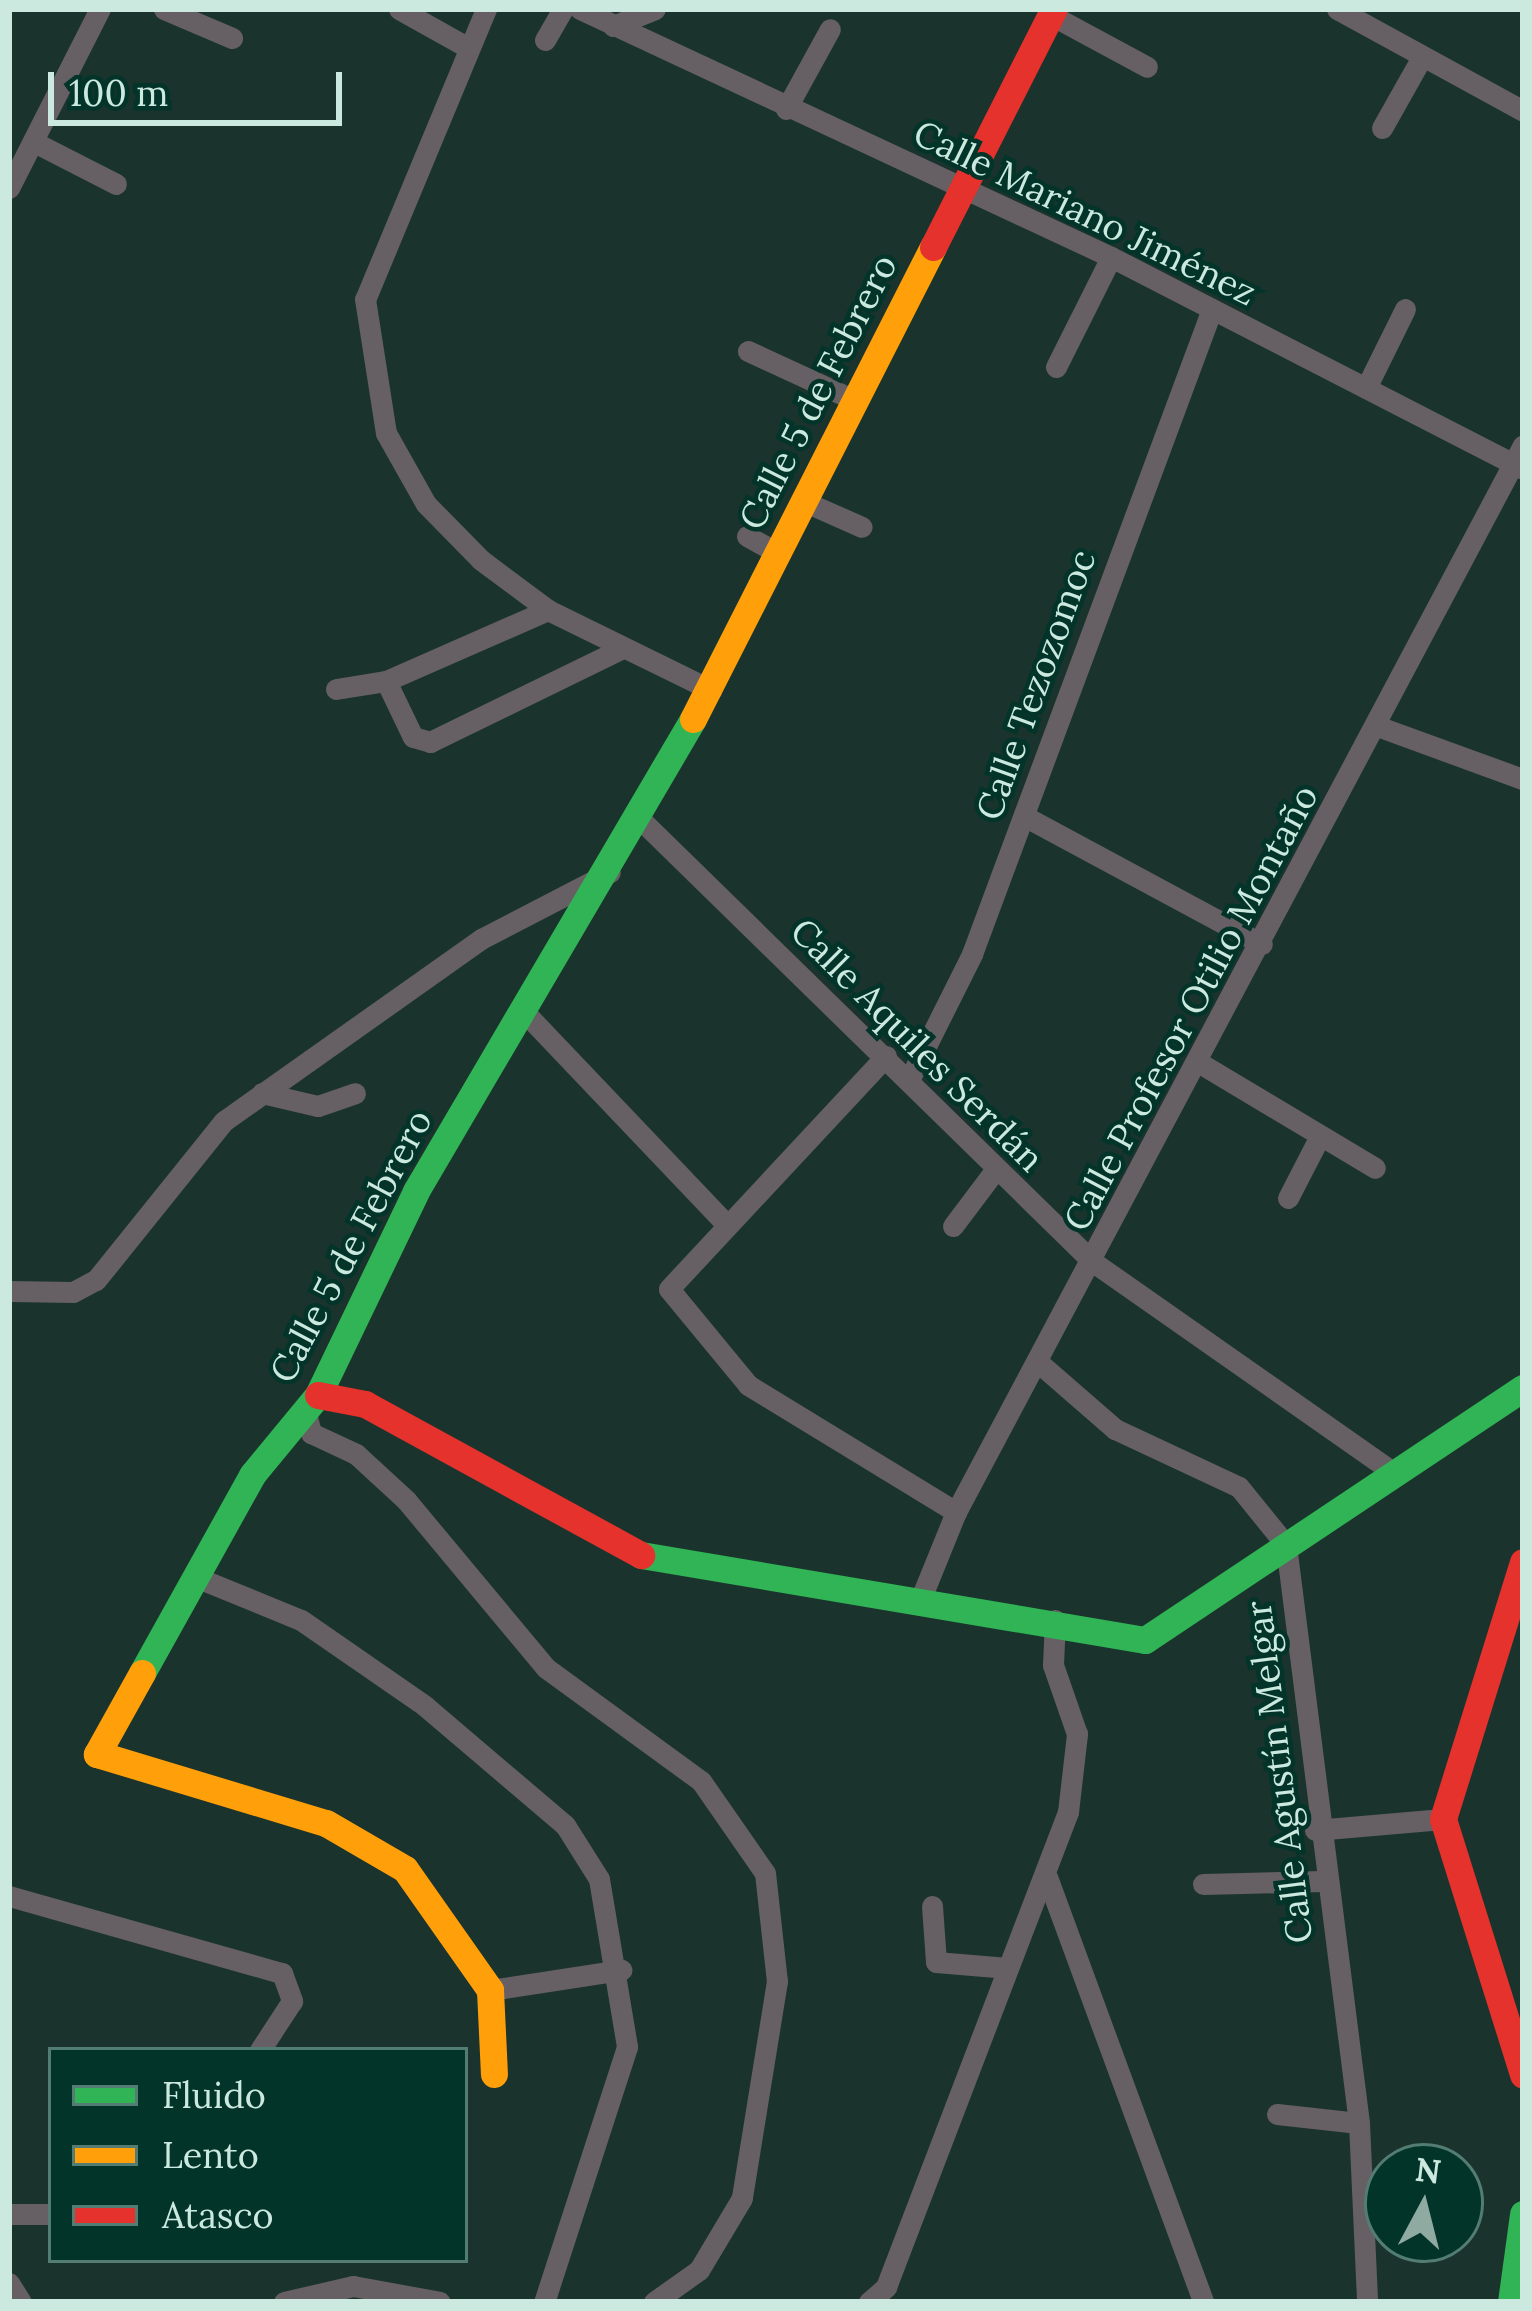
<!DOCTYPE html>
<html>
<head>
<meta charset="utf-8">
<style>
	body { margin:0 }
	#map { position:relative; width:1532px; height:2311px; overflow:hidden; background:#1a342d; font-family:Lora,serif }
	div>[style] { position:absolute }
	.street>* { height:21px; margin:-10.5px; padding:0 10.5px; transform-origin:10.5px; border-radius:10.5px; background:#665f63 }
	.fast>* { height:27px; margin:-13.5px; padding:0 13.5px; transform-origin:13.5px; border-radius:13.5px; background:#30b455 }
	.slow>* { height:27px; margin:-13.5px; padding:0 13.5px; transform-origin:13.5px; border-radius:13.5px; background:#ff9f0a }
	.jam>* { height:27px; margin:-13.5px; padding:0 13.5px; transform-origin:13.5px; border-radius:13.5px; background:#e5322d }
	span { translate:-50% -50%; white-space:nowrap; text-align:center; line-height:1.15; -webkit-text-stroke:9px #023429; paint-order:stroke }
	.street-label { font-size:36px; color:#cce9df }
	.frame { position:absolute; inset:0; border:12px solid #cce9df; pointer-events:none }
	.legend { position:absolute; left:48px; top:2047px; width:420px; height:216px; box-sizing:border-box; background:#023429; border:3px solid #537c72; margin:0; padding:15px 21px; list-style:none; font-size:36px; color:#cce9df }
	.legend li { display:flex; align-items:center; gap:24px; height:60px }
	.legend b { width:60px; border:3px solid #537c72 }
	.north { position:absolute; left:1364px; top:2143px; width:120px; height:120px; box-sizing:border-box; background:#023429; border:3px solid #537c72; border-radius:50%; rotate:7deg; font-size:33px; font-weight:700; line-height:48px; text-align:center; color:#cce9df }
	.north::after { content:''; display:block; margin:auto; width:42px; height:54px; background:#8eaaa1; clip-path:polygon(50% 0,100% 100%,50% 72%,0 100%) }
	.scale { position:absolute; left:48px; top:72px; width:294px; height:54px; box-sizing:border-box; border:6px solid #cce9df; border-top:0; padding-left:15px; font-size:36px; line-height:42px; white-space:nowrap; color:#cce9df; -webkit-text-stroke:9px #023429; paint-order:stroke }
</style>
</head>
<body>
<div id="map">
	<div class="street">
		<i style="left:164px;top:9px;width:74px;rotate:23.1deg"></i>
		<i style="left:399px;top:9px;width:78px;rotate:29.2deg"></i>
		<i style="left:486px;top:9px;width:314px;rotate:112.6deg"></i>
		<i style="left:365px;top:299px;width:136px;rotate:81.1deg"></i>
		<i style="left:386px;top:433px;width:81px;rotate:60.6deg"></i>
		<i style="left:426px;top:504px;width:78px;rotate:45.5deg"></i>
		<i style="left:481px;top:560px;width:84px;rotate:36.7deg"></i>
		<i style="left:548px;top:610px;width:182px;rotate:26.1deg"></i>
		<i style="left:580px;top:9px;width:586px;rotate:25.03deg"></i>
		<i style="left:1111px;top:257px;width:463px;rotate:27.2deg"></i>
		<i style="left:1337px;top:9px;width:212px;rotate:28.7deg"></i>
		<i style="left:1051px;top:15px;width:109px;rotate:28.4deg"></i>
		<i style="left:613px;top:26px;width:45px;rotate:-22deg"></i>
		<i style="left:545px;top:40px;width:36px;rotate:-60deg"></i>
		<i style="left:786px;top:109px;width:91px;rotate:-61.2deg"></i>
		<i style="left:1382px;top:128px;width:81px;rotate:-60.6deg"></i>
		<i style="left:34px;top:142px;width:92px;rotate:27.1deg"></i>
		<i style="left:9px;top:188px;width:201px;rotate:-63.1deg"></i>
		<i style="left:748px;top:351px;width:117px;rotate:24.8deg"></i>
		<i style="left:1056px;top:367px;width:123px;rotate:-63.4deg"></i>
		<i style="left:1366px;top:388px;width:88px;rotate:-63.7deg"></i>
		<i style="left:803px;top:501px;width:64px;rotate:23.8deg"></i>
		<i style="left:747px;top:536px;width:33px;rotate:29deg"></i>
		<i style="left:386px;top:681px;width:62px;rotate:64.3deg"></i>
		<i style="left:413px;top:737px;width:18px;rotate:16deg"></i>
		<i style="left:430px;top:742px;width:212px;rotate:-26deg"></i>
		<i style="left:336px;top:689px;width:51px;rotate:-9.1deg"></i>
		<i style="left:386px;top:681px;width:177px;rotate:-23.7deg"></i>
		<i style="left:1377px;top:726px;width:155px;rotate:20deg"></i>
		<i style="left:1024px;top:816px;width:270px;rotate:28.3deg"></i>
		<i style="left:641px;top:820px;width:632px;rotate:44.36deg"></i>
		<i style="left:1093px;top:1262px;width:364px;rotate:35deg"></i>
		<i style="left:530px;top:1018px;width:284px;rotate:46.4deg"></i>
		<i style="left:886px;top:1056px;width:318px;rotate:133deg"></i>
		<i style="left:669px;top:1289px;width:124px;rotate:50.5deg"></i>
		<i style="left:748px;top:1385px;width:244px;rotate:31.4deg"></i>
		<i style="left:1198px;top:1062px;width:206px;rotate:30.9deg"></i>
		<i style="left:910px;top:1078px;width:139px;rotate:-63.4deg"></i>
		<i style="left:972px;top:954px;width:688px;rotate:-69.59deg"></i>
		<i style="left:262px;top:1093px;width:57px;rotate:13.1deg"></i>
		<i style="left:318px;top:1106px;width:39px;rotate:-19deg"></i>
		<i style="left:1288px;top:1198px;width:70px;rotate:-62.7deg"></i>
		<i style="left:953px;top:1226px;width:71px;rotate:-53deg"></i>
		<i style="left:9px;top:1291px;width:64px;rotate:0.9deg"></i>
		<i style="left:73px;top:1292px;width:26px;rotate:-28deg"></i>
		<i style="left:96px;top:1280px;width:204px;rotate:-51.2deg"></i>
		<i style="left:224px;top:1121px;width:315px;rotate:-35.3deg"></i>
		<i style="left:481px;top:939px;width:145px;rotate:-27.4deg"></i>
		<i style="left:1039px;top:1363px;width:101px;rotate:41deg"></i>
		<i style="left:1115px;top:1429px;width:137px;rotate:25.1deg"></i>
		<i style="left:1239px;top:1487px;width:75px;rotate:51deg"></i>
		<i style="left:1286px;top:1545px;width:583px;rotate:82.8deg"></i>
		<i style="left:1359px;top:2123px;width:179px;rotate:87.4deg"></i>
		<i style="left:305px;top:1409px;width:25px;rotate:76deg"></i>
		<i style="left:311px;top:1433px;width:50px;rotate:25deg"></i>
		<i style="left:356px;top:1454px;width:68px;rotate:42.6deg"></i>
		<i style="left:406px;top:1500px;width:219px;rotate:50.2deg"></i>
		<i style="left:546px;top:1668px;width:192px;rotate:36.1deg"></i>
		<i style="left:701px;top:1781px;width:112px;rotate:55.2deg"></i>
		<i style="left:765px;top:1873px;width:109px;rotate:83.7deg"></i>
		<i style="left:777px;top:1981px;width:220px;rotate:99.2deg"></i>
		<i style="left:742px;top:2198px;width:84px;rotate:120.8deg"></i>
		<i style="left:699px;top:2270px;width:55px;rotate:144.6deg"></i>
		<i style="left:198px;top:1578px;width:111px;rotate:22.2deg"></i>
		<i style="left:301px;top:1620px;width:151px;rotate:34.7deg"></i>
		<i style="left:425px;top:1706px;width:184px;rotate:40.4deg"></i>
		<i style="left:565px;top:1825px;width:64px;rotate:57.8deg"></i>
		<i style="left:599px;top:1879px;width:170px;rotate:80.5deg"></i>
		<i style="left:627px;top:2047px;width:268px;rotate:108deg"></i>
		<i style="left:919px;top:1603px;width:98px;rotate:-67.9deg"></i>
		<i style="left:956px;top:1512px;width:1208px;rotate:-62.01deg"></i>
		<i style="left:1315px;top:1830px;width:128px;rotate:-4.9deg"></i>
		<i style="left:1047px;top:1877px;width:453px;rotate:69.8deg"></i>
		<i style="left:1203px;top:1884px;width:119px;rotate:-1.4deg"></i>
		<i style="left:9px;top:1896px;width:284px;rotate:15.8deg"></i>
		<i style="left:282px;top:1973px;width:30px;rotate:70deg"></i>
		<i style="left:292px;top:2001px;width:59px;rotate:123.1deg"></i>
		<i style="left:932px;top:1906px;width:56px;rotate:85.9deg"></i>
		<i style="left:936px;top:1962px;width:72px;rotate:4.8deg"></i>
		<i style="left:490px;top:1990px;width:133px;rotate:-8.7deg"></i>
		<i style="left:1277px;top:2114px;width:82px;rotate:6.3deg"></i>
		<i style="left:9px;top:2214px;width:42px"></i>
		<i style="left:9px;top:2283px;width:22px;rotate:58deg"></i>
		<i style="left:284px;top:2302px;width:71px;rotate:-13.1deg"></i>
		<i style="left:353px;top:2286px;width:88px;rotate:10.4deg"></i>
		<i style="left:869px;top:2302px;width:23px;rotate:-41deg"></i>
		<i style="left:886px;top:2287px;width:509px;rotate:-69.04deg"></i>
		<i style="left:1068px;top:1812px;width:79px;rotate:-83.4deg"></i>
		<i style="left:1077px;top:1734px;width:73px;rotate:-109.2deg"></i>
		<i style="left:1053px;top:1665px;width:45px;rotate:-87.5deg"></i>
	</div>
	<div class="fast">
		<i style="left:641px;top:1555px;width:511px;rotate:9.57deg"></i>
		<i style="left:1145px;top:1640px;width:454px;rotate:-33.7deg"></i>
		<i style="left:142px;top:1673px;width:227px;rotate:-60.9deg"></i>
		<i style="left:252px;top:1475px;width:104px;rotate:-50.5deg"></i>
		<i style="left:318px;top:1395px;width:226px;rotate:-64.3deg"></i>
		<i style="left:416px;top:1191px;width:547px;rotate:-59.59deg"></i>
		<i style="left:1511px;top:2302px;width:89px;rotate:-82.2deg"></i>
	</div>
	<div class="slow">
		<i style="left:693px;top:719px;width:530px;rotate:-63.05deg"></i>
		<i style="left:142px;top:1673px;width:93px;rotate:119.1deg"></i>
		<i style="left:97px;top:1754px;width:239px;rotate:16.8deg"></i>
		<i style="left:326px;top:1823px;width:91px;rotate:30.2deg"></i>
		<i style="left:405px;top:1869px;width:148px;rotate:54.9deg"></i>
		<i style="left:490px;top:1990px;width:84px;rotate:87.3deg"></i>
	</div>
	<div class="jam">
		<i style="left:933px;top:247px;width:267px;rotate:-63.1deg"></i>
		<i style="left:318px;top:1395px;width:48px;rotate:10.8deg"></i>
		<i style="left:365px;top:1404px;width:315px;rotate:28.7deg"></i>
		<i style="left:1523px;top:1562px;width:269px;rotate:107.3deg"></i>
		<i style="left:1443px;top:1819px;width:268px;rotate:72.6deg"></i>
	</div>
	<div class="street-label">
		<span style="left:1085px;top:213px;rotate:26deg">Calle Mariano Jiménez</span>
		<span style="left:818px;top:392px;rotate:-63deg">Calle 5 de Febrero</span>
		<span style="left:1036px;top:685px;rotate:-70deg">Calle Tezozomoc</span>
		<span style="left:1191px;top:1008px;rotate:-62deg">Calle Profesor Otilio Montaño</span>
		<span style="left:917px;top:1045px;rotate:45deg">Calle Aquiles Serdán</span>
		<span style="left:351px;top:1246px;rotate:-62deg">Calle 5 de Febrero</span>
		<span style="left:1279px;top:1772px;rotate:-97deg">Calle Agustín Melgar</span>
	</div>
	<div class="frame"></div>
	<ul class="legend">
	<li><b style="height:15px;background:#30b455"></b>Fluido</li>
	<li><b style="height:15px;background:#ff9f0a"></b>Lento</li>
	<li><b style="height:15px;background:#e5322d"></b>Atasco</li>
	</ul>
	<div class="north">N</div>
	<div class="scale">100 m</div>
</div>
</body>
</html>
